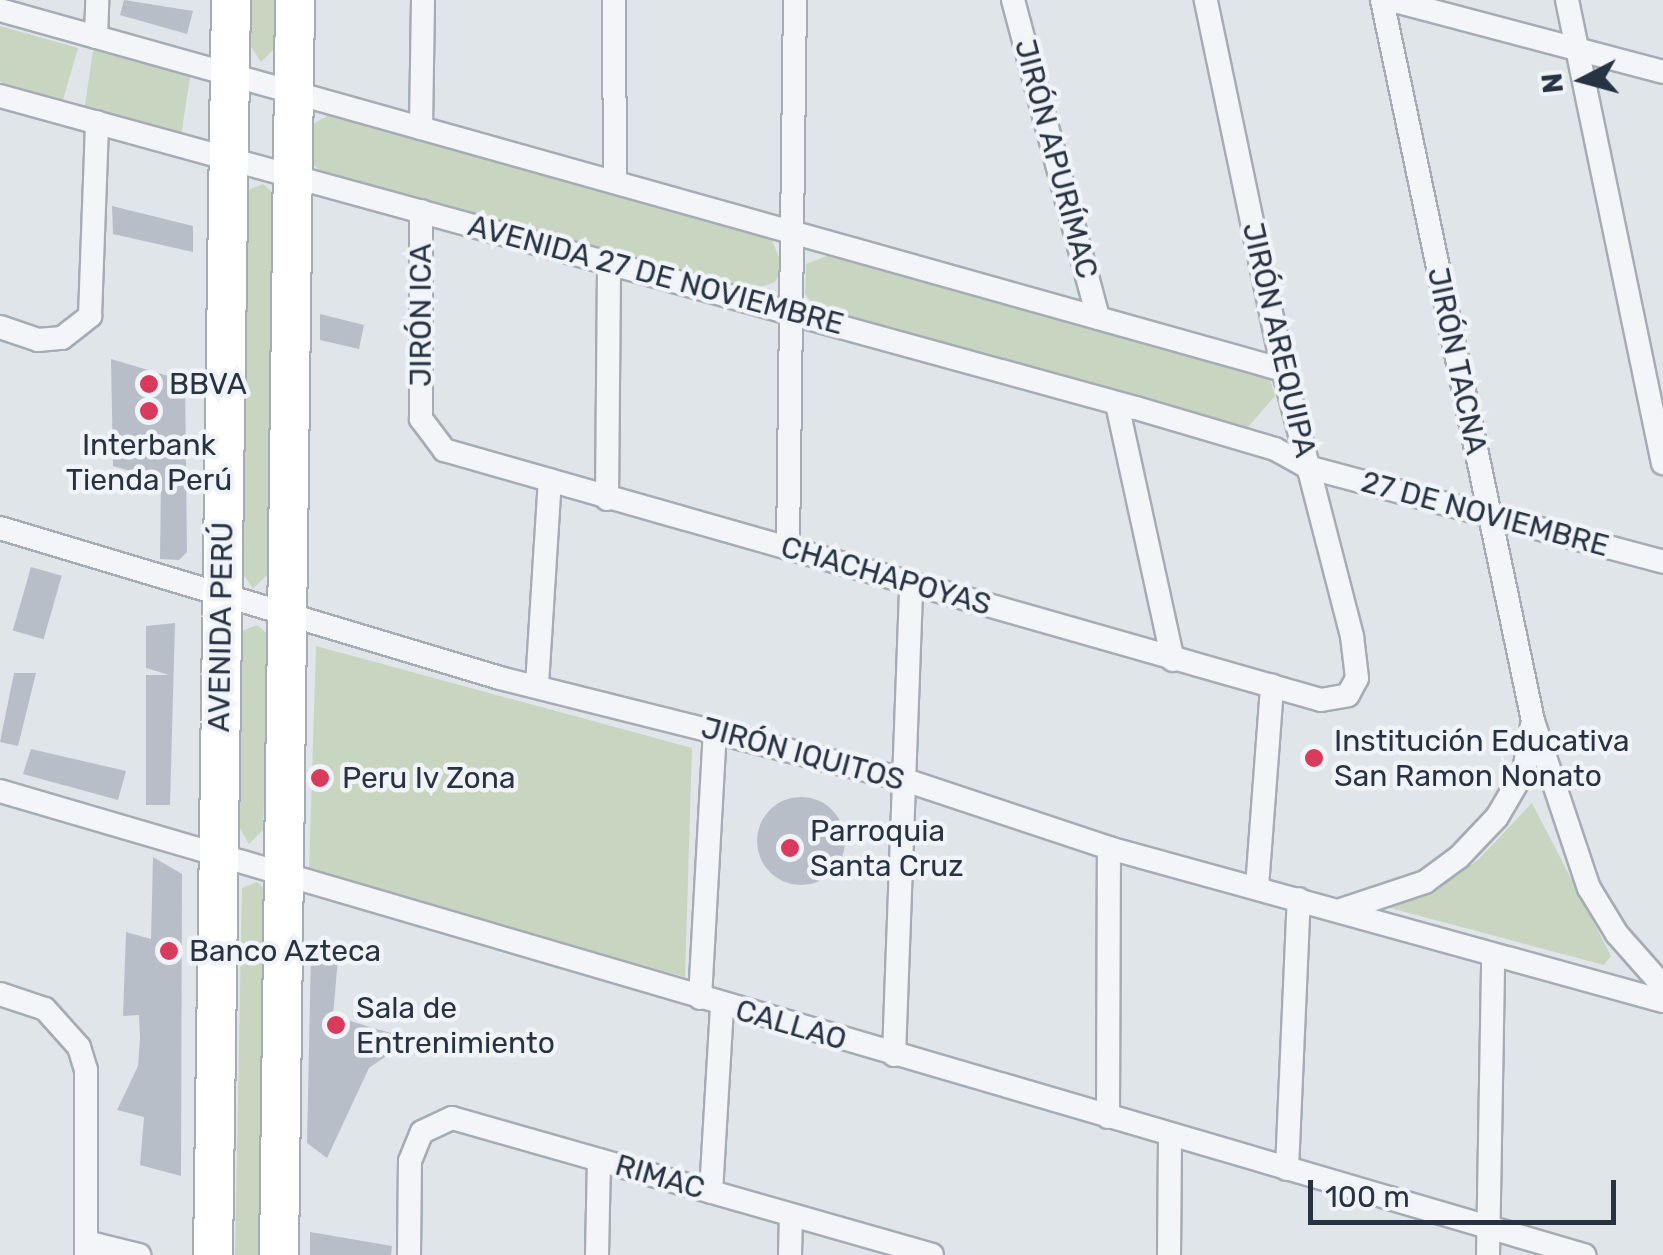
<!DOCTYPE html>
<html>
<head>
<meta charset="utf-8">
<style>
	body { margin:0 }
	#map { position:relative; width:1663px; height:1255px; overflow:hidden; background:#e0e5ea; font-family:Rubik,sans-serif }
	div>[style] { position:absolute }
	.green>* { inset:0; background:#c7d5c1 }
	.building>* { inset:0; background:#b7bec8; transform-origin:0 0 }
	.round { border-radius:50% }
	.roads { filter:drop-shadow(2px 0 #a5acb5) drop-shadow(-2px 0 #a5acb5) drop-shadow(0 2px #a5acb5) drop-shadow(0 -2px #a5acb5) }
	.street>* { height:22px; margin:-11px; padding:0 11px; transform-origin:11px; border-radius:11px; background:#f3f5f8 }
	.primary>* { height:38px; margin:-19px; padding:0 19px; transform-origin:19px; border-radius:19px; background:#fff }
	.dots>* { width:28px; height:28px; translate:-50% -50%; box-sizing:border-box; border:5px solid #f0f4f8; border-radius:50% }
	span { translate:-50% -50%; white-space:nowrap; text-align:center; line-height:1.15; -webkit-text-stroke:9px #f0f4f8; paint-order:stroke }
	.street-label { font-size:30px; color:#273343 }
	.poi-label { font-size:30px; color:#273343 }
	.left { translate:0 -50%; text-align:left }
	.north { position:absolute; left:1533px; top:30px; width:100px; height:100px; -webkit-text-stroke:8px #f0f4f8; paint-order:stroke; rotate:264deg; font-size:28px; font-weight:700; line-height:40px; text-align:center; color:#273343 }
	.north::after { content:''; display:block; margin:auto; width:35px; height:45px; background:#273343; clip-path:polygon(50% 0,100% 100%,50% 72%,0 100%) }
	.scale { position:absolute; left:1308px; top:1180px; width:308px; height:45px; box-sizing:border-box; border:5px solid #273343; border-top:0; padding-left:12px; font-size:30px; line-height:35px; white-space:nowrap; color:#273343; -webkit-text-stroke:8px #f0f4f8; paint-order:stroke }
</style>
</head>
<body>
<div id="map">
	<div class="green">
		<i style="clip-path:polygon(251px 0,276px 0,275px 48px,261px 62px,250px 45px)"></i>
		<i style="clip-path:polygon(0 26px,78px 48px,63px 100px,0 82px)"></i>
		<i style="clip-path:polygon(94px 44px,191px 71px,181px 136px,84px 112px)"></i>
		<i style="clip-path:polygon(331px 114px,761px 231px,771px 238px,783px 267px,775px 282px,744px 292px,322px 174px,306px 156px,311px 125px)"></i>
		<i style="clip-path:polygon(263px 184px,274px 194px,267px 575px,253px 589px,242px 572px,248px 190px)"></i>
		<i style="clip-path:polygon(840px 251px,1254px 368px,1270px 379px,1275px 396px,1248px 427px,819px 312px,805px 294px,806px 264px)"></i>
		<i style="clip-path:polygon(257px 625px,269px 635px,263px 830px,249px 844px,239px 827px,242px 631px)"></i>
		<i style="clip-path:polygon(316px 646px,692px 748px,685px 977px,309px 872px)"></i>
		<i style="clip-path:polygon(1532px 803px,1611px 956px,1604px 965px,1379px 905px,1432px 890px,1478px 860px)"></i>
		<i style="clip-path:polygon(257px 882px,269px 893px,261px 1255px,235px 1255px,242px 888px)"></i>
	</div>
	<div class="building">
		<i style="clip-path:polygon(124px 0,193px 11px,187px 34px,120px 15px)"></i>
		<i style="clip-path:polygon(112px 206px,193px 226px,193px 252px,113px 234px)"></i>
		<i style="clip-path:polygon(320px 314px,364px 325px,359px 349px,320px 340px)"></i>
		<i style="clip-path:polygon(111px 359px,185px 381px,187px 552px,179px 560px,160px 559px,161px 480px,113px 466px)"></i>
		<i style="left:31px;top:567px;width:32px;height:66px;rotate:16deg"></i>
		<i style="clip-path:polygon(175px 623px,170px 805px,146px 805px,146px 675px,169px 675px,146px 668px,146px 626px)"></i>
		<i style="clip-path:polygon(14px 673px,36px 673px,18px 746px,0 742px)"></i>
		<i style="clip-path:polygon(31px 749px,126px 771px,118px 800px,23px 774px)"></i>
		<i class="round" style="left:757px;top:797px;width:88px;height:88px"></i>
		<i style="clip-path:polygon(153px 857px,182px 874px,181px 1176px,140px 1165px,144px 1117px,117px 1110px,138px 1066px,140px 1038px,139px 1015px,123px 1016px,126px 932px,151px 939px)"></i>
		<i style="clip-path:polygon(311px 952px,338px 958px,333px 1016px,411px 1039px,369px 1068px,327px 1158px,307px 1143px)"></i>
		<i style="clip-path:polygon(310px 1232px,392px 1246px,391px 1255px,310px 1255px)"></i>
	</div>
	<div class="roads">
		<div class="street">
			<i style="left:614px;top:0;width:182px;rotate:89.7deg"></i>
			<i style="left:1013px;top:0;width:329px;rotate:75deg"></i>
			<i style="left:1382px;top:0;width:737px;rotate:78.17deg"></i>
			<i style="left:1533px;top:721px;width:176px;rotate:71.5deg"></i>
			<i style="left:1589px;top:888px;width:54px;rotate:58.7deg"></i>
			<i style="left:1617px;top:934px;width:69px;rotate:48.5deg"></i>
			<i style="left:1391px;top:0;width:281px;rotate:14.8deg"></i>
			<i style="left:1567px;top:0;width:473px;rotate:78.3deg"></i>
			<i style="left:0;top:10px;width:1333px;rotate:15.67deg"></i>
			<i style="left:96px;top:37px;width:37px;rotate:-88deg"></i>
			<i style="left:0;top:96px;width:1178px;rotate:15.36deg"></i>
			<i style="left:1136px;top:408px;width:145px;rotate:16.4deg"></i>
			<i style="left:1275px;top:449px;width:37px;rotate:29deg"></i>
			<i style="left:1307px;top:467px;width:368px;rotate:14.9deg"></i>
			<i style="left:421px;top:128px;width:128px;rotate:-89.1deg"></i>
			<i style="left:421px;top:211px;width:208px;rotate:90deg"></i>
			<i style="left:421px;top:419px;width:39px;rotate:53deg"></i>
			<i style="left:444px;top:450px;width:912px;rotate:15.91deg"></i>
			<i style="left:1321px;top:700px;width:27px;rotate:-10deg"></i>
			<i style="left:1348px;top:695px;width:19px;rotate:-62deg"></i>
			<i style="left:1357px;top:678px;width:42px;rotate:-96.8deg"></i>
			<i style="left:1352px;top:636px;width:275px;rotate:-104.5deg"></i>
			<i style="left:1283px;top:370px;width:378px;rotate:-101.8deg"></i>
			<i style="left:0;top:327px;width:40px;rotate:18.9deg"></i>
			<i style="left:38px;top:340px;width:24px;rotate:-5deg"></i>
			<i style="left:62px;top:338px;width:36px;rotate:-38deg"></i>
			<i style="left:90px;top:316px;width:194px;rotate:-87.9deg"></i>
			<i style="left:1117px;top:404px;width:262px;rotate:77.7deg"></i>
			<i style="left:607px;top:499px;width:237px;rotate:-89.5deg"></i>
			<i style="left:0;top:528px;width:522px;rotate:16.7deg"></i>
			<i style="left:500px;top:678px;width:418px;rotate:14.1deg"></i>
			<i style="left:905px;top:780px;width:215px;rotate:18.4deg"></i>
			<i style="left:1109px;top:848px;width:575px;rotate:15.44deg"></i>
			<i style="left:788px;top:548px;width:548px;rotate:-89.27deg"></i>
			<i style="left:537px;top:685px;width:205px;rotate:-86.4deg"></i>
			<i style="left:0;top:791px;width:1651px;rotate:16.33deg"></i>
			<i style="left:1257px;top:887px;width:202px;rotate:-85.7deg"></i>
			<i style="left:1341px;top:910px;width:89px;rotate:-18.4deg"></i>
			<i style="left:1425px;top:882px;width:42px;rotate:-36.3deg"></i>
			<i style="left:1459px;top:857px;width:55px;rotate:-46.5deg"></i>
			<i style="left:1497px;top:817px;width:53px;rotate:-59.6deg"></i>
			<i style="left:1524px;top:771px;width:47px;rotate:-80.1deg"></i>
			<i style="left:0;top:994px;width:47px;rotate:18.4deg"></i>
			<i style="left:45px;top:1009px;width:51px;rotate:48.2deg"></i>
			<i style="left:79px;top:1047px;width:24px;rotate:73deg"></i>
			<i style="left:86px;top:1070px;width:185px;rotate:90deg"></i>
			<i style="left:700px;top:998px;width:267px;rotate:-86.8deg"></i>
			<i style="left:894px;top:1055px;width:472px;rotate:-87.9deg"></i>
			<i style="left:1108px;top:1117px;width:269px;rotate:-89.8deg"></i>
			<i style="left:1287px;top:1169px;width:270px;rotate:-87.5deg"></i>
			<i style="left:711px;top:1192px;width:187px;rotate:-86.6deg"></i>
			<i style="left:86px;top:1242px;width:55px;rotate:13.8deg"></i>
			<i style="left:409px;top:1255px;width:94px;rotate:-89.4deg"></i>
			<i style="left:410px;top:1161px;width:31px;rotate:-68deg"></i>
			<i style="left:422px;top:1132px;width:33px;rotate:-25deg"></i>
			<i style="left:452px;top:1118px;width:499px;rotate:15.9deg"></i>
			<i style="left:597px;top:1255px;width:95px;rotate:-88.8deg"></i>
			<i style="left:790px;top:1255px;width:40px;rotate:-88.6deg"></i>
			<i style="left:1169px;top:1255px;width:120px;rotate:-89.5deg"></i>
			<i style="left:1488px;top:1255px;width:297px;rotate:-89deg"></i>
		</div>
		<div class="primary">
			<i style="left:213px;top:1255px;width:1255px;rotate:-89.18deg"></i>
			<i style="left:279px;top:1255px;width:1255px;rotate:-89.27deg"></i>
		</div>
	</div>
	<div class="dots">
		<i style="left:149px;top:384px;background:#d93b5c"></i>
		<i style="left:149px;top:411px;background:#d93b5c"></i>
		<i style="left:1314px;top:758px;background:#d93b5c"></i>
		<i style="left:320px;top:778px;background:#d93b5c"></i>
		<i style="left:790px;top:848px;background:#d93b5c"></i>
		<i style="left:169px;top:951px;background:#d93b5c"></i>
		<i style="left:336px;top:1025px;background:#d93b5c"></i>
	</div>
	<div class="street-label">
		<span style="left:1056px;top:159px;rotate:75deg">JIRÓN APURÍMAC</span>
		<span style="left:656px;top:275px;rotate:15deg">AVENIDA 27 DE NOVIEMBRE</span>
		<span style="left:421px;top:315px;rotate:-90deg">JIRÓN ICA</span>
		<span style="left:1279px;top:340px;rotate:77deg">JIRÓN AREQUIPA</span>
		<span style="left:1457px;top:361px;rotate:78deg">JIRÓN TACNA</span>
		<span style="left:1485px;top:514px;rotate:15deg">27 DE NOVIEMBRE</span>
		<span style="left:886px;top:576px;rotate:16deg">CHACHAPOYAS</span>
		<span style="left:221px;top:627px;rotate:-89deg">AVENIDA PERÚ</span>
		<span style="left:803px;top:754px;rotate:15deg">JIRÓN IQUITOS</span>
		<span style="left:791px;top:1025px;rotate:16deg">CALLAO</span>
		<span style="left:660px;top:1177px;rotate:16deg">RIMAC</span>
	</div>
	<div class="poi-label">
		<span class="left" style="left:169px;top:384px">BBVA</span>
		<span style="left:149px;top:462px">Interbank<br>Tienda Perú</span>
		<span class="left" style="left:1334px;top:758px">Institución Educativa<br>San Ramon Nonato</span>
		<span class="left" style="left:342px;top:778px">Peru Iv Zona</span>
		<span class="left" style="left:810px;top:848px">Parroquia<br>Santa Cruz</span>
		<span class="left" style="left:189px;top:951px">Banco Azteca</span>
		<span class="left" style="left:356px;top:1025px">Sala de<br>Entrenimiento</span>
	</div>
	<div class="north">N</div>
	<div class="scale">100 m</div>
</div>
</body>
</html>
